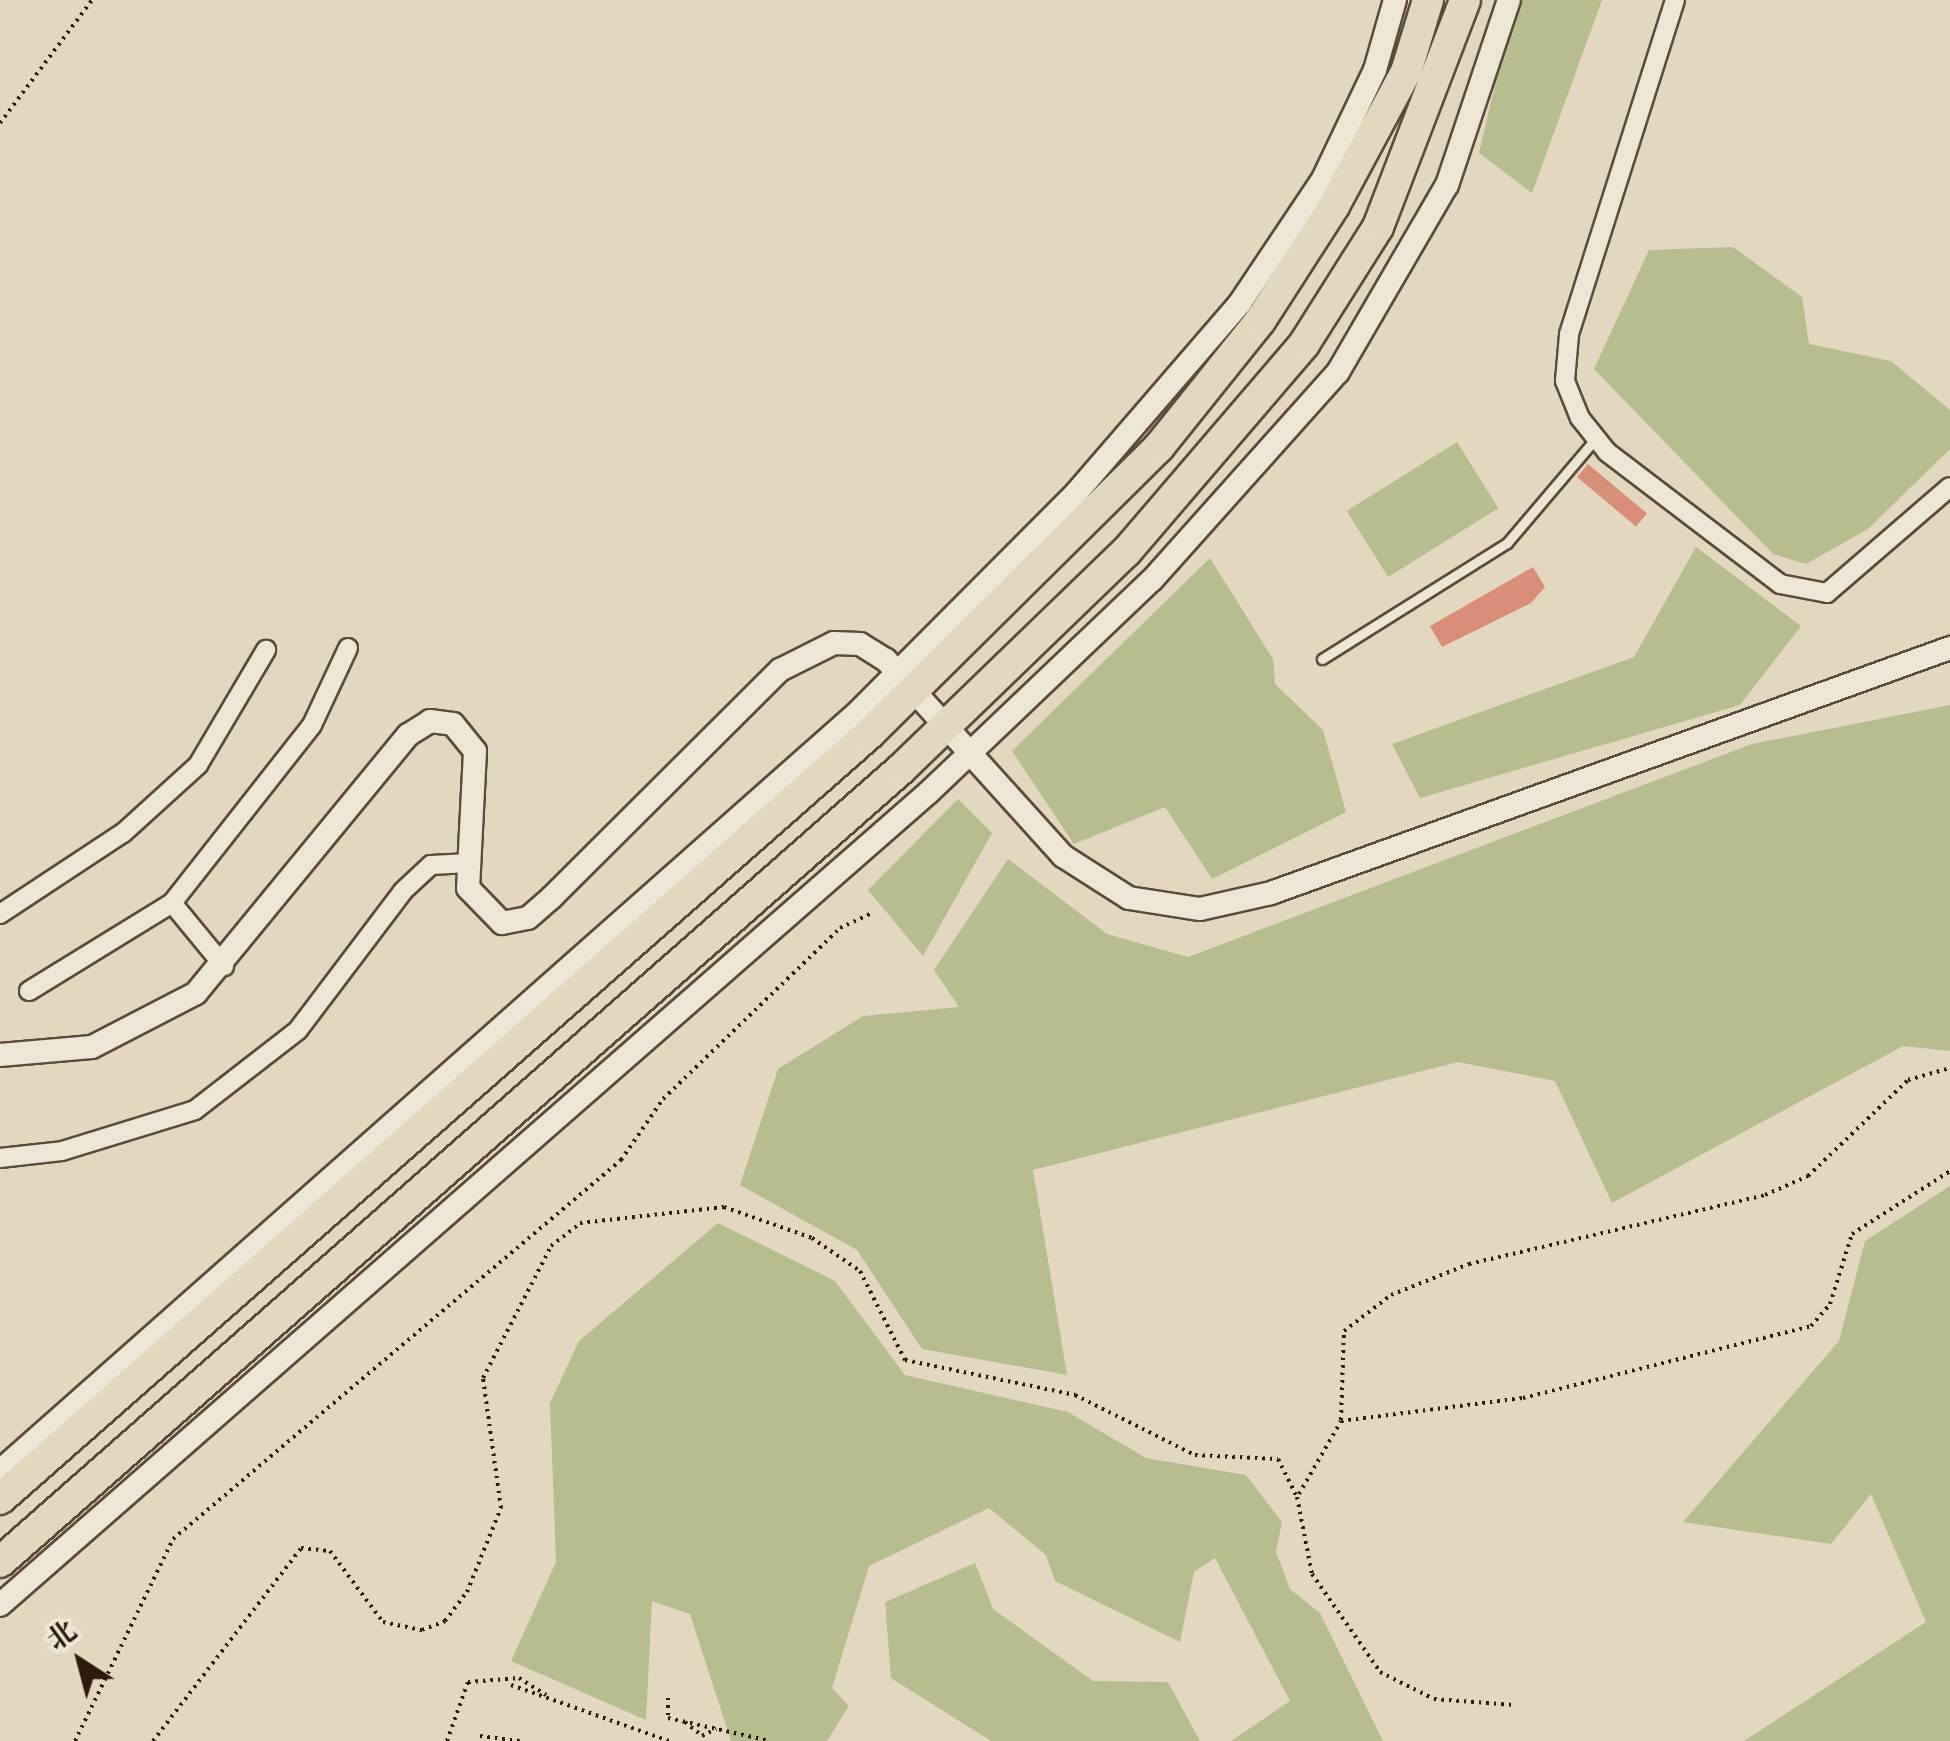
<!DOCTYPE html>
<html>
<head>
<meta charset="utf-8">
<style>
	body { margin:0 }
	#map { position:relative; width:1950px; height:1741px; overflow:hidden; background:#e4d7bf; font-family:"IM FELL DW Pica","Noto Serif SC",serif }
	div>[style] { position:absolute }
	.green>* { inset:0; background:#b8bd8f; transform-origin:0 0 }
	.building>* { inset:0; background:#d88e78; transform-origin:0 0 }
	.path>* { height:4px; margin-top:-2px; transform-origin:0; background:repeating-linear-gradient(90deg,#2f1b0d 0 2.5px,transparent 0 7.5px) }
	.roads { filter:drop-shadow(2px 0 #5c4a3a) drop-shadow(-2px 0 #5c4a3a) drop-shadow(0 2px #5c4a3a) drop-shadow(0 -2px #5c4a3a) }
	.service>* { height:9px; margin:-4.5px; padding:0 4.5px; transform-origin:4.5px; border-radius:4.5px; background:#ede5d5 }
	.minor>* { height:18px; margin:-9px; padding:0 9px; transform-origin:9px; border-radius:9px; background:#ede5d5 }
	.tertiary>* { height:22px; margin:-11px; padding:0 11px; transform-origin:11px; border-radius:11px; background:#ede5d5 }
	.trunk>* { height:30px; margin:-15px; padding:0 15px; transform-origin:15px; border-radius:15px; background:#e4d7bf }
	span { translate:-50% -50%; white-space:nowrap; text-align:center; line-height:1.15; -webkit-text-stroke:10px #ede5d5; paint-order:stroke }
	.north { position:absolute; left:30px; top:1611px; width:100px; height:100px; -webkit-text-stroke:8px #ede5d5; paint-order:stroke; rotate:324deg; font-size:28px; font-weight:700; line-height:40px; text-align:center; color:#2f1b0d }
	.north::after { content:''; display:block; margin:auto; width:35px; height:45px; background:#2f1b0d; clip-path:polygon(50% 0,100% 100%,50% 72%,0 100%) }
</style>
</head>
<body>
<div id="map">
	<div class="green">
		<i style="clip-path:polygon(1515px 0,1602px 0,1532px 193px,1479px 153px)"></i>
		<i style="clip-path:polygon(1733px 247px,1802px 297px,1809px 344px,1891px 361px,1950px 410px,1950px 449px,1868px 529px,1806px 564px,1773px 554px,1594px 369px,1649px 250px)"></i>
		<i style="left:1457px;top:442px;width:78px;height:130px;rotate:58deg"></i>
		<i style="clip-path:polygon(1696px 547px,1801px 626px,1740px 705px,1420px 798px,1392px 744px,1634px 657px)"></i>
		<i style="clip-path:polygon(1210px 558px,1273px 659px,1275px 684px,1323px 730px,1346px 812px,1212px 879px,1165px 807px,1074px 844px,1012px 751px)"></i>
		<i style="clip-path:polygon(1950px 705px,1950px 1051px,1903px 1046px,1612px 1203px,1555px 1081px,1458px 1062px,1033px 1170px,1067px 1375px,922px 1349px,857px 1250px,740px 1185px,778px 1069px,863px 1016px,959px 1007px,934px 970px,1008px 859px,1107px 934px,1188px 957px,1752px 744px)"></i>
		<i style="clip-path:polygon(958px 799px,992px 833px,923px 956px,868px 890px)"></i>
		<i style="clip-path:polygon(1950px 1186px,1950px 1741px,1744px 1741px,1926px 1622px,1871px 1494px,1831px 1544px,1683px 1522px,1839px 1341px,1865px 1241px)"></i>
		<i style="clip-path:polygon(718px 1223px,835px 1281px,905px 1375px,1068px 1412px,1146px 1458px,1246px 1475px,1282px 1522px,1276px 1552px,1290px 1589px,1320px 1613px,1383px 1741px,1231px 1741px,1290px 1701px,1215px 1558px,1194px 1572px,1180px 1642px,1055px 1581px,1046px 1555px,989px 1508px,869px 1566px,832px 1688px,849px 1706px,827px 1741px,731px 1741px,690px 1614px,652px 1601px,646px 1720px,511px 1661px,556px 1562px,550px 1403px,579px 1341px)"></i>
		<i style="clip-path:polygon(975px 1563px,993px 1609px,1093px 1681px,1168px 1682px,1200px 1741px,991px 1741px,891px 1678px,885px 1602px)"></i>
	</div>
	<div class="building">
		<i style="left:1588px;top:464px;width:77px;height:17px;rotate:40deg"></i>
		<i style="clip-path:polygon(1533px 567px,1545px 587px,1531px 603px,1442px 647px,1430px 626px)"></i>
	</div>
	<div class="path">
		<i style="left:0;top:123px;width:154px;rotate:-53.2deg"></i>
		<i style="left:1341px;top:1420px;width:89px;rotate:-88.1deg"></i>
		<i style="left:1344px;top:1331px;width:59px;rotate:-37.5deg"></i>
		<i style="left:1391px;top:1295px;width:84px;rotate:-21.7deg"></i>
		<i style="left:1469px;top:1264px;width:304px;rotate:-13.1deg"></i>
		<i style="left:1765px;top:1195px;width:47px;rotate:-23.8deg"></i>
		<i style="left:1808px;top:1176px;width:139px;rotate:-43.8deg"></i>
		<i style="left:1908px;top:1080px;width:44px;rotate:-15.9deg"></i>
		<i style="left:1299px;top:1494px;width:84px;rotate:-60.1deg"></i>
		<i style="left:1341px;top:1421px;width:183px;rotate:-7.2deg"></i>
		<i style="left:1523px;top:1398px;width:297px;rotate:-14deg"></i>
		<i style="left:1811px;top:1326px;width:29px;rotate:-49deg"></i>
		<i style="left:1830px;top:1304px;width:73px;rotate:-72.6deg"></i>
		<i style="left:1852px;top:1234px;width:117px;rotate:-32.7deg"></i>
		<i style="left:511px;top:1685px;width:168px;rotate:19.5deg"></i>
		<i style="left:668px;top:1698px;width:20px;rotate:90deg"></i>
		<i style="left:668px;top:1718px;width:105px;rotate:12.7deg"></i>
		<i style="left:685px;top:1722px;width:22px;rotate:39deg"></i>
		<i style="left:702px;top:1736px;width:16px;rotate:-27deg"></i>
		<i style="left:480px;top:1736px;width:40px;rotate:7.1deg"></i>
		<i style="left:75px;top:1741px;width:225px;rotate:-64.1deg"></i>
		<i style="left:173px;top:1539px;width:587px;rotate:-40.23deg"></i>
		<i style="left:621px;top:1160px;width:74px;rotate:-55.5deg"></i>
		<i style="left:663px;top:1099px;width:246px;rotate:-44deg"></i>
		<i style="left:840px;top:928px;width:33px;rotate:-25deg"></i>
		<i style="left:153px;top:1741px;width:243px;rotate:-52.5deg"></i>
		<i style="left:301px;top:1548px;width:29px;rotate:6deg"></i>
		<i style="left:330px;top:1551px;width:89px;rotate:53.3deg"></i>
		<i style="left:383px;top:1622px;width:40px;rotate:12deg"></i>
		<i style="left:422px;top:1630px;width:25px;rotate:-21deg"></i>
		<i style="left:445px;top:1621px;width:36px;rotate:-53deg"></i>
		<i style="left:467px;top:1592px;width:91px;rotate:-68deg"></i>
		<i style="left:501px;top:1508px;width:131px;rotate:-97.9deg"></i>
		<i style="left:483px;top:1378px;width:148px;rotate:-62.7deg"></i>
		<i style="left:551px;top:1246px;width:37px;rotate:-38deg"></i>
		<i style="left:580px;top:1223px;width:145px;rotate:-6.3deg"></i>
		<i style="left:724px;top:1207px;width:93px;rotate:19.4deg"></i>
		<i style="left:812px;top:1238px;width:58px;rotate:34.5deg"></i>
		<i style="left:860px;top:1271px;width:100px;rotate:63.2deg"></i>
		<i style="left:905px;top:1360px;width:174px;rotate:11.6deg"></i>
		<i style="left:1075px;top:1395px;width:134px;rotate:26.6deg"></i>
		<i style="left:1195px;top:1455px;width:83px;rotate:2.8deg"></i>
		<i style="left:1278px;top:1459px;width:42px;rotate:63.4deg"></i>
		<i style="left:1297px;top:1497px;width:78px;rotate:79deg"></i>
		<i style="left:1312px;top:1574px;width:119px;rotate:55.2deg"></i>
		<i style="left:1380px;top:1672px;width:60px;rotate:26.6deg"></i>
		<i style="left:1434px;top:1699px;width:80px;rotate:4.3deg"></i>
		<i style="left:447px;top:1741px;width:63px;rotate:-70.4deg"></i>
		<i style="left:468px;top:1682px;width:51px;rotate:-4.5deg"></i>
		<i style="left:519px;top:1678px;width:32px;rotate:32deg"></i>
	</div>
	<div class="roads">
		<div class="service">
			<i style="left:1322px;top:659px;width:218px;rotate:-32.1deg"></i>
			<i style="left:1507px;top:543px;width:138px;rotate:-49.7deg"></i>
		</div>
		<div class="minor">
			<i style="left:1675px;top:0;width:351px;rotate:107.6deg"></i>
			<i style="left:1569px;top:335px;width:46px;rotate:95deg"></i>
			<i style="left:1565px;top:381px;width:40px;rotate:68deg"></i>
			<i style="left:1580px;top:418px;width:43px;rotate:51.5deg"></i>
			<i style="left:1607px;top:452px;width:218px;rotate:37.3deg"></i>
			<i style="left:1780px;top:584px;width:48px;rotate:10.8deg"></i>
			<i style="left:1827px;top:593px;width:162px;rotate:-40.8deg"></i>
			<i style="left:172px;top:903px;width:82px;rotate:50.5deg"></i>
			<i style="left:0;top:914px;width:147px;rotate:-33.4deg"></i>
			<i style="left:123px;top:833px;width:101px;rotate:-42.2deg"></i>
			<i style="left:198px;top:765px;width:134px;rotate:-59.4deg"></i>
			<i style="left:29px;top:991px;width:168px;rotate:-31.6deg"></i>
			<i style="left:172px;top:903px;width:226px;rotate:-51.8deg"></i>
			<i style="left:312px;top:725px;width:85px;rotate:-64.9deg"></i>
			<i style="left:0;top:1158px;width:62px;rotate:-6.4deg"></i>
			<i style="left:62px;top:1151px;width:139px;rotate:-17.1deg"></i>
			<i style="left:195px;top:1110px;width:130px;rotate:-37.8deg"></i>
			<i style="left:298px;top:1030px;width:174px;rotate:-52.9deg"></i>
			<i style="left:403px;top:891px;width:38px;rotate:-43deg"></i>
			<i style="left:431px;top:865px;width:34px;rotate:-3deg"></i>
		</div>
		<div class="tertiary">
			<i style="left:0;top:1055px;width:92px;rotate:-5deg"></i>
			<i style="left:92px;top:1047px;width:117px;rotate:-27.4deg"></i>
			<i style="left:196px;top:993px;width:334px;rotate:-50.6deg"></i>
			<i style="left:408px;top:735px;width:26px;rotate:-32deg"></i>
			<i style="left:430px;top:721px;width:23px;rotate:7deg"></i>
			<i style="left:453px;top:724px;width:35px;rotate:51deg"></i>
			<i style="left:475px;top:751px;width:137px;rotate:92.9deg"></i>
			<i style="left:468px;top:888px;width:49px;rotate:45.8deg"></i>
			<i style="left:502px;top:923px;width:26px;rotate:-11deg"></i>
			<i style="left:528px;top:918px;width:32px;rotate:-41deg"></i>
			<i style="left:552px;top:897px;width:322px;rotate:-44.9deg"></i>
			<i style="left:780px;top:670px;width:60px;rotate:-26.6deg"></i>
			<i style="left:834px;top:643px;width:26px;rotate:2deg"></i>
			<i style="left:860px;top:644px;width:31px;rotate:32deg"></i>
			<i style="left:886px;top:660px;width:264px;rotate:47.9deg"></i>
			<i style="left:1063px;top:856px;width:78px;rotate:32.5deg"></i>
			<i style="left:1129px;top:898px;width:72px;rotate:8.8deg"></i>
			<i style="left:1200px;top:909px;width:73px;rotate:-12.7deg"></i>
			<i style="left:1271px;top:893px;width:722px;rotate:-19.84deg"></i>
			<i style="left:0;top:1471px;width:1143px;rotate:-41.49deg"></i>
			<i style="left:856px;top:714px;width:313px;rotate:-45.1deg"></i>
			<i style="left:1077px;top:492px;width:250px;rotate:-49.2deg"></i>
			<i style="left:1240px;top:303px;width:149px;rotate:-56.2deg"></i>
			<i style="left:1323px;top:179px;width:121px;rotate:-64.5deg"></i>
			<i style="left:1375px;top:70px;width:73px;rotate:-74.1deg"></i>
			<i style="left:0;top:1605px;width:1233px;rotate:-41.19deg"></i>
			<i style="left:928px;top:793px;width:309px;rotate:-43.6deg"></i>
			<i style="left:1152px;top:580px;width:279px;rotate:-48.2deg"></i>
			<i style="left:1338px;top:372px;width:216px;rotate:-59.8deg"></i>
			<i style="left:1447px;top:185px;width:195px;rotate:-71.5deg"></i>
		</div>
		<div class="trunk">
			<i style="left:0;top:1499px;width:1159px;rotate:-41.36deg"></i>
			<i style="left:870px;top:733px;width:407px;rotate:-44.7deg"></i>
			<i style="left:1159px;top:447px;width:161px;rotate:-51.3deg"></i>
			<i style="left:1260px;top:321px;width:137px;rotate:-57.2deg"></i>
			<i style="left:1334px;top:206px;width:152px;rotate:-61.8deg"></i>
			<i style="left:1406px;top:72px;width:75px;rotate:-73deg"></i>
			<i style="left:0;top:1562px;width:1200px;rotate:-41.35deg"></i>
			<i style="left:901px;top:769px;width:313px;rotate:-44deg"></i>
			<i style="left:1126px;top:552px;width:274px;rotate:-49.4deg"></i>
			<i style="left:1304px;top:344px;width:138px;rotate:-57.7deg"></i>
			<i style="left:1378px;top:227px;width:243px;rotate:-69deg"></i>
		</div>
	</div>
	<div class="north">北</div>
</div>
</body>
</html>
